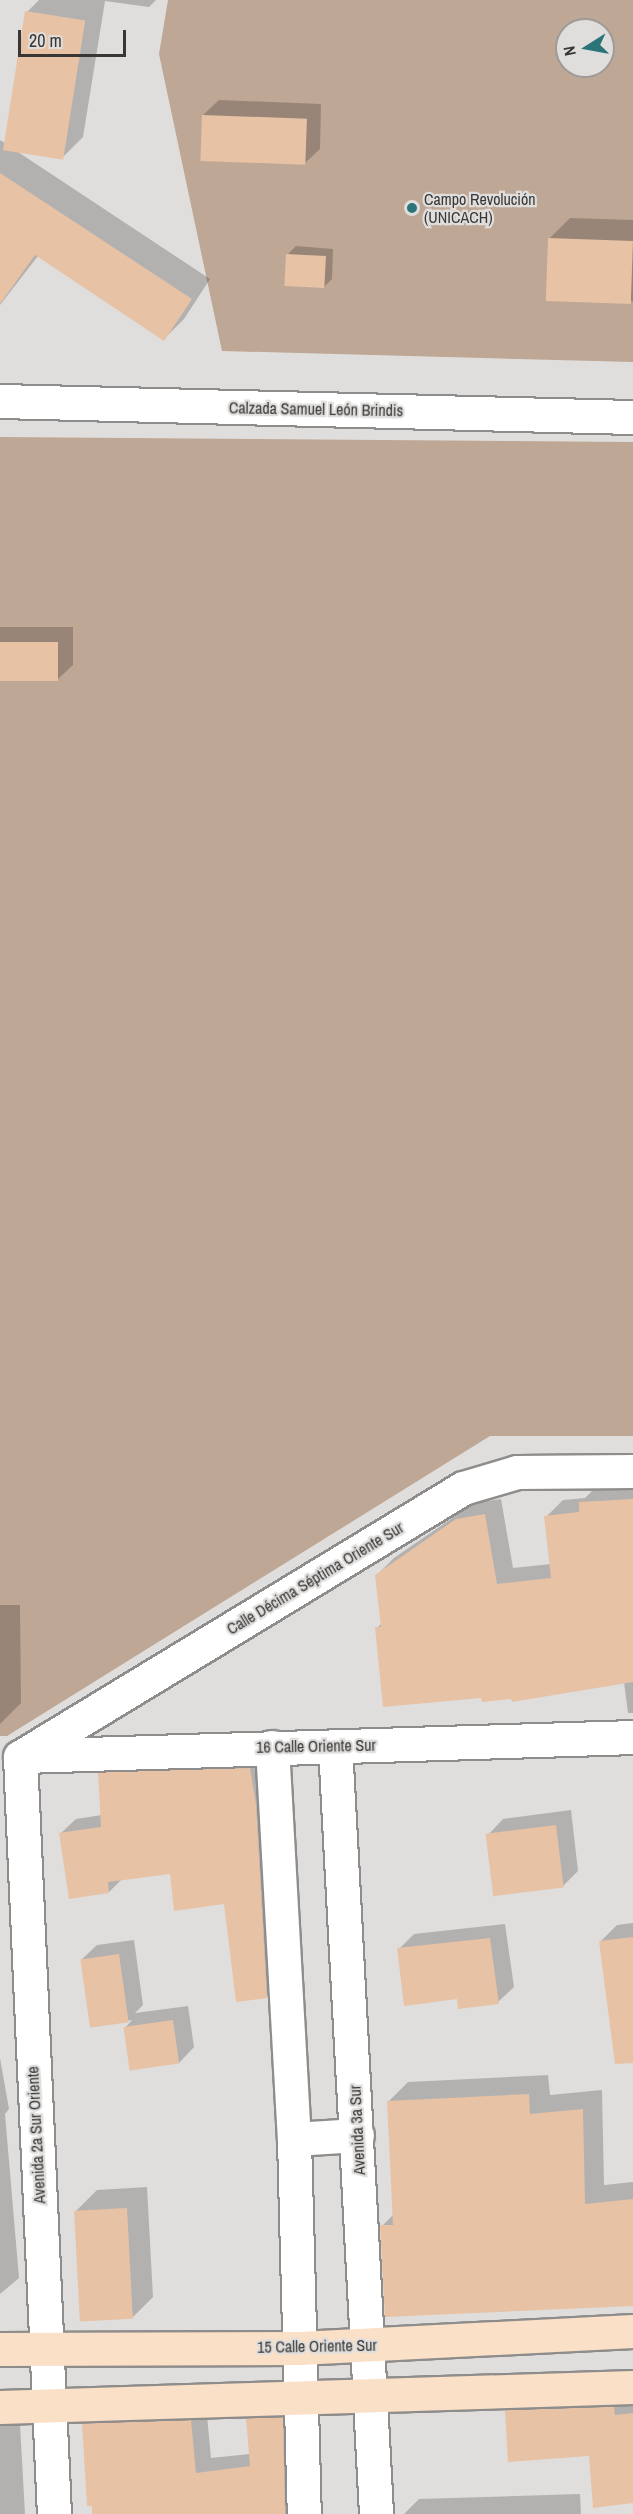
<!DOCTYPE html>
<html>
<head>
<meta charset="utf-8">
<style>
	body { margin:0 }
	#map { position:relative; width:633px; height:2514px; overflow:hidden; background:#e0dedc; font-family:"Archivo Narrow",sans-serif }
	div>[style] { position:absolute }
	.green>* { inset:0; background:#bea795 }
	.shadow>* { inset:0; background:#0003 }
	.building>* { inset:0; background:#e7c2a5; transform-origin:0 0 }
	.roads { filter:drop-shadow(2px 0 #8f8d8b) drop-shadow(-2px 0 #8f8d8b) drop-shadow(0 2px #8f8d8b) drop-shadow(0 -2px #8f8d8b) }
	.minor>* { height:33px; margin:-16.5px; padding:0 16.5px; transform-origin:16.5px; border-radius:16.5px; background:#fff }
	.tertiary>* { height:33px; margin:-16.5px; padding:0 16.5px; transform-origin:16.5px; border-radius:16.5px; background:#fff }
	.secondary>* { height:33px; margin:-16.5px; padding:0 16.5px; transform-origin:16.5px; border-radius:16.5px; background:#fbe0c8 }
	.dots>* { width:16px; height:16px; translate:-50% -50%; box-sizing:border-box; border:3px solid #e0dedc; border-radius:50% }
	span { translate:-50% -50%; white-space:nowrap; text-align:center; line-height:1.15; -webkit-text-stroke:4.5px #e0dedc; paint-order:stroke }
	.poi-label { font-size:16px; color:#383736 }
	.left { translate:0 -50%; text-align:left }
	.street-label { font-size:16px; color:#383736 }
	.north { position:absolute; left:555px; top:18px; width:60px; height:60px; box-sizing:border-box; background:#e0dedc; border:2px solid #9d9b9a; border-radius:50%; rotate:259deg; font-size:16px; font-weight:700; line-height:24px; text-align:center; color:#383736 }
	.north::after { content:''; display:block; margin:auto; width:21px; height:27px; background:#2b757a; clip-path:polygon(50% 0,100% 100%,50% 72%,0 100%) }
	.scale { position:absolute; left:18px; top:30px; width:108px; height:27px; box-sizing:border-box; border:3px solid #383736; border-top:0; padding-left:8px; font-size:18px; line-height:21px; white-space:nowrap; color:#383736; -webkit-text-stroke:4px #e0dedc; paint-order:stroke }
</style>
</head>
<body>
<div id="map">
	<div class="green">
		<i style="clip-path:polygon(evenodd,168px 0,633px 0,633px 362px,222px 351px,159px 54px,168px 0,567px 30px,603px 30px,603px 66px,567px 66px,567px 30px)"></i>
		<i style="clip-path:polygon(0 437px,633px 442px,633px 1436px,490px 1436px,7px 1736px,0 1736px)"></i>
	</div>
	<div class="shadow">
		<i style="clip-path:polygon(39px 0,156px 0,149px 7px,105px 1px,83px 137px,62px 158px,15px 150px,210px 279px,184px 319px,164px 339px,38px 256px,0 305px,0 140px,6px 144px,27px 12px)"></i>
		<i style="clip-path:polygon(219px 100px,321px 104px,320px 149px,304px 164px,203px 115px)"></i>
		<i style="clip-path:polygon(570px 218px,633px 220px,633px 302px,549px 239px)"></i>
		<i style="clip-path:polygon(296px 246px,333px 249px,332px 279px,324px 287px,288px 254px)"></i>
		<i style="clip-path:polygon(0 627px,73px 627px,73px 665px,57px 680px,0 680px)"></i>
		<i style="clip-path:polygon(633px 1483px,633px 1713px,628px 1713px,624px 1682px,513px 1697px,482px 1696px,377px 1628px,382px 1623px,377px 1575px,394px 1558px,474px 1503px,501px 1499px,513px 1568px,551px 1564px,546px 1517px,563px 1500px,585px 1498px,597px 1486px)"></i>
		<i style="clip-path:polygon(0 1605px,20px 1605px,21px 1703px,0 1724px)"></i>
		<i style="clip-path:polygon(264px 1753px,282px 1982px,267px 1996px,225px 1902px,171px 1872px,122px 1879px,109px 1892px,61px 1833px,76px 1819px,102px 1815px,99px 1773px,114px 1758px)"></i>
		<i style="clip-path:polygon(571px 1810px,578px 1871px,563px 1886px,488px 1835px,503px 1819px)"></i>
		<i style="clip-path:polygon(633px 1923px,633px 2017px,600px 1942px,617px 1925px)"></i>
		<i style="clip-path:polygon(505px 1924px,514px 1987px,498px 2002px,458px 1997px,399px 1949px,414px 1934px)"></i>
		<i style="clip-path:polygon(134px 1940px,143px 2005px,135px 2013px,188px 2006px,194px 2047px,179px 2063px,125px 2028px,132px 2020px,91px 2026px,81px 1960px,97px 1945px)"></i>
		<i style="clip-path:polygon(0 2058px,9px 2109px,5px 2114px,19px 2278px,0 2294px)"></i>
		<i style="clip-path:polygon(548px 2075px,550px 2095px,602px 2090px,604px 2185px,633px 2182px,633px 2305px,386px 2316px,382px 2226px,394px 2214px,388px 2102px,408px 2082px)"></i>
		<i style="clip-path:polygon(147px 2187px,153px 2297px,132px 2318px,76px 2211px,97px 2190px)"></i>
		<i style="clip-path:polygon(633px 2388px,633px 2502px,590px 2455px,506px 2410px,525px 2391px)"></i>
		<i style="clip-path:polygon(297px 2402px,311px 2514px,94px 2514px,83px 2424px,99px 2408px,206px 2405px,211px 2458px,250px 2454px,247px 2419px,263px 2403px)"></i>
		<i style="clip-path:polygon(19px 2407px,25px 2514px,0 2514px,0 2408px)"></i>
		<i style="clip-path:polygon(580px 2494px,581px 2514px,404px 2514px,419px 2499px)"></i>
	</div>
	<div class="building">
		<i style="left:25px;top:11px;width:61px;height:141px;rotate:9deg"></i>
		<i style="left:202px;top:115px;width:105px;height:46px;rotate:2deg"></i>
		<i style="clip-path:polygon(0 173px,192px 299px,164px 341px,35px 255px,0 304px)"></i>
		<i style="left:548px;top:238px;width:85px;height:63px;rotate:2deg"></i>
		<i style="left:286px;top:254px;width:40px;height:32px;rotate:3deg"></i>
		<i style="left:0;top:642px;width:58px;height:39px"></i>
		<i style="clip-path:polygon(633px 1499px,633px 1682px,512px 1702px,511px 1699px,482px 1702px,481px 1698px,383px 1707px,375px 1627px,381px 1627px,375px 1575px,456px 1519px,485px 1514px,497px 1584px,551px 1578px,544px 1516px,579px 1512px,579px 1502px)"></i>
		<i style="clip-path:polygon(250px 1768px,256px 1804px,267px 1998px,236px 2002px,224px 1904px,174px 1911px,170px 1874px,108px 1882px,109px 1893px,69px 1899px,59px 1833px,101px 1827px,98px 1772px)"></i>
		<i style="left:556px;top:1825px;width:63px;height:71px;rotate:83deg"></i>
		<i style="clip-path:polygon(633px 1937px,633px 2063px,615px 2064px,599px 1941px)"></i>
		<i style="clip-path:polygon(490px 1938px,499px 2004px,458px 2009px,457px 1999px,404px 2006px,397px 1948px)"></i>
		<i style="left:119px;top:1954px;width:69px;height:39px;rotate:82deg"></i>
		<i style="left:173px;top:2020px;width:44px;height:50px;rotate:82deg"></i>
		<i style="clip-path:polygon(529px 2094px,530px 2114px,583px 2109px,585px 2204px,633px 2199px,633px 2306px,385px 2317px,380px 2225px,393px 2225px,387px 2101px)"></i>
		<i style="left:127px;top:2208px;width:111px;height:53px;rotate:87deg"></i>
		<i style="clip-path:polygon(614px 2406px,615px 2415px,633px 2413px,633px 2503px,593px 2508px,589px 2456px,508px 2462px,505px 2410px)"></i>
		<i style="clip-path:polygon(283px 2417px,285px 2514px,92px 2514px,92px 2506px,87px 2506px,82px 2423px,191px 2420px,196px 2473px,250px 2466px,246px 2418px)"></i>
	</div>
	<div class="roads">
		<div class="minor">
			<i style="left:335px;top:1746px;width:769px;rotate:86.94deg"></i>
			<i style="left:272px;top:1747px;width:393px;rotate:86.8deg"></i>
			<i style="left:294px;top:2139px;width:375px;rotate:88.5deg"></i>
			<i style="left:23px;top:1756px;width:610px;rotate:-1.78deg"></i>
			<i style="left:20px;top:1757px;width:758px;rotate:87.43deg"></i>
			<i style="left:20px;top:1757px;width:518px;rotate:-31.27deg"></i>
			<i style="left:463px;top:1488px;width:56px;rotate:-16.5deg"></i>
			<i style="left:517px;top:1472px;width:116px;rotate:-0.5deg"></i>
			<i style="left:294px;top:2139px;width:63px;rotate:-3.6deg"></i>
		</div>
		<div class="tertiary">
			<i style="left:0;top:401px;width:633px;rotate:1.45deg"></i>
		</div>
		<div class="secondary">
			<i style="left:0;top:2349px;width:299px;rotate:-0.2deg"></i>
			<i style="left:299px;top:2348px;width:334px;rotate:-2.9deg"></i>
			<i style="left:0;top:2407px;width:633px;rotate:-1.81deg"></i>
		</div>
	</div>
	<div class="dots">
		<i style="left:412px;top:208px;background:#2b757a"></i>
	</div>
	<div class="poi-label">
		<span class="left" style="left:424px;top:208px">Campo Revolución<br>(UNICACH)</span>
	</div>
	<div class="street-label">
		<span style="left:316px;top:409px;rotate:1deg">Calzada Samuel León Brindis</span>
		<span style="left:315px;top:1578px;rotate:-31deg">Calle Décima Séptima Oriente Sur</span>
		<span style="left:316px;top:1746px;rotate:-1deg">16 Calle Oriente Sur</span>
		<span style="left:357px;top:2130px;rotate:-93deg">Avenida 3a Sur</span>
		<span style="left:36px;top:2135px;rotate:-93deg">Avenida 2a Sur Oriente</span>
		<span style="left:317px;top:2346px;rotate:-1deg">15 Calle Oriente Sur</span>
	</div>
	<div class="north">N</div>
	<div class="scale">20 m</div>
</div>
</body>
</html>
